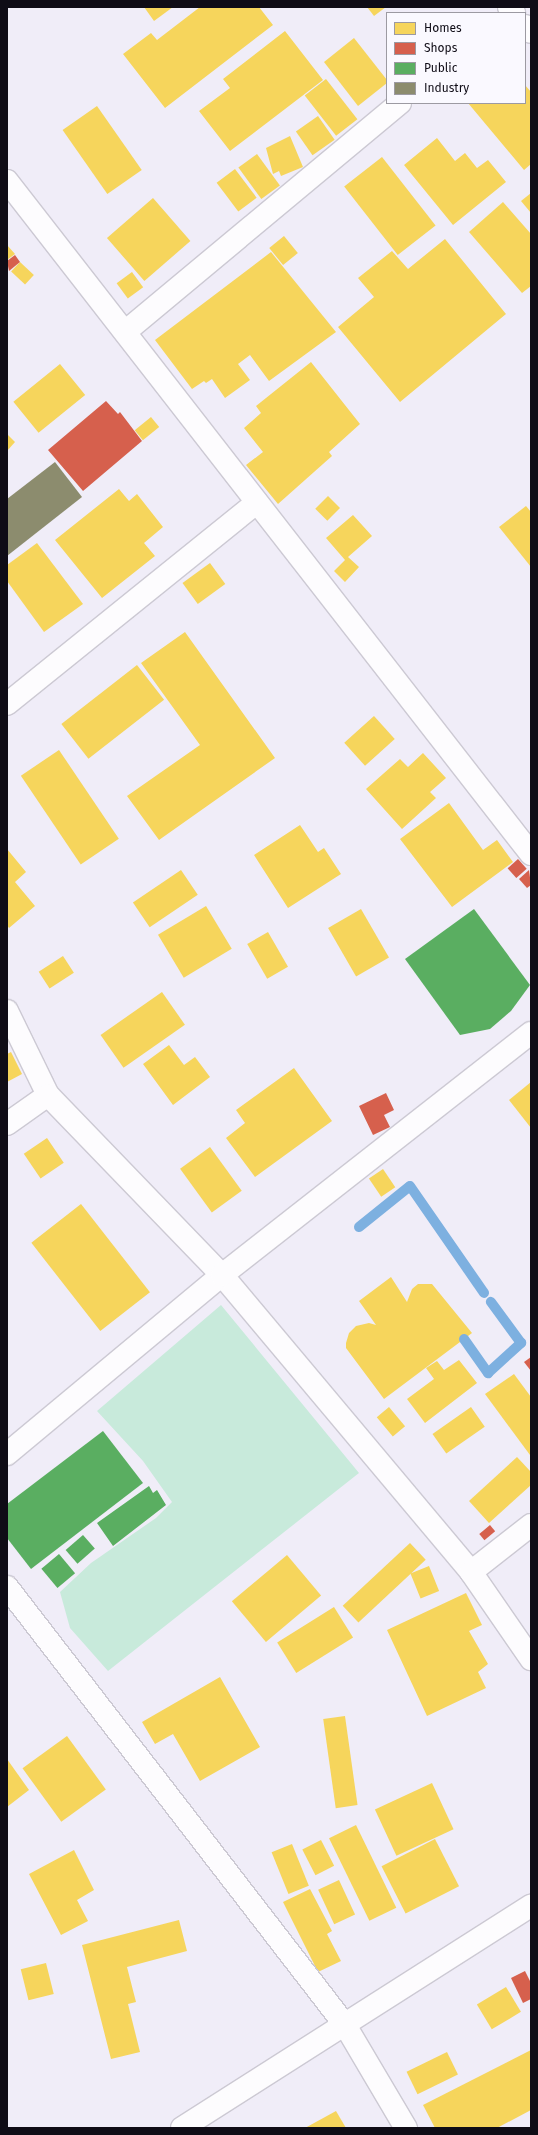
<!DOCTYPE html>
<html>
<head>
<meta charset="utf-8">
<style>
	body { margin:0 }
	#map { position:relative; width:538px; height:2135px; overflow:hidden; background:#f0edf8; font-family:"Fira Sans",sans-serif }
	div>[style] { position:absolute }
	.green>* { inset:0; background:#c8eadb }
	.homes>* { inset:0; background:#f6d55c; transform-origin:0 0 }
	.shops>* { inset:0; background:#d6604d; transform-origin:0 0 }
	.public>* { inset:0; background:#5aae61; transform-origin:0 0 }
	.industry>* { inset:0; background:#8c8c6e }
	.stream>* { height:10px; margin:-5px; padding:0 5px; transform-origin:5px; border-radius:5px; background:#7db0e0 }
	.roads { filter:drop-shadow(1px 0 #ccc9d3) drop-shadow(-1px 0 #ccc9d3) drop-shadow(0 1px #ccc9d3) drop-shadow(0 -1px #ccc9d3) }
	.minor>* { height:22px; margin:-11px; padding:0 11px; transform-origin:11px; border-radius:11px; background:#fdfcfe }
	span { translate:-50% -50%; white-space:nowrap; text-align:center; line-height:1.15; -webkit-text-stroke:4px #faf9ff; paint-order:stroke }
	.frame { position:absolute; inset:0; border:8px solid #0f0c16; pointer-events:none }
	.legend { position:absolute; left:386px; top:12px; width:140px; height:92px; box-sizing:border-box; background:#faf9ff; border:1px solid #9c9aa2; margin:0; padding:5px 7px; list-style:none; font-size:12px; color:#0f0c16 }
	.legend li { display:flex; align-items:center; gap:8px; height:20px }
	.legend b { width:20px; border:1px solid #9c9aa2 }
</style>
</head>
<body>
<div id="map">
	<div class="green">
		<i style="clip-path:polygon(221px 1305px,359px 1473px,108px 1671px,70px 1628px,60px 1592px,91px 1563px,156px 1518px,172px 1502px,143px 1461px,97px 1411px)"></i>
	</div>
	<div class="homes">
		<i style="clip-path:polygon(144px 7px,173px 7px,154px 21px)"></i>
		<i style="clip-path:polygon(200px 7px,259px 7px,273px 25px,165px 108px,123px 54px,151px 33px,157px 40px)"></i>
		<i style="clip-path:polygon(367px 7px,386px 7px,374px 16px)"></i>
		<i style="clip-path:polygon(285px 31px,323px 80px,230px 151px,199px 111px,230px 88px,223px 79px)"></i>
		<i style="clip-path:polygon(354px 38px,387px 80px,387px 83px,358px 106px,324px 62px)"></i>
		<i style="left:326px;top:79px;width:51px;height:27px;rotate:52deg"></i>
		<i style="clip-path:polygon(525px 85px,531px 92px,531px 164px,524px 170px,468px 103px,525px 103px)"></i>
		<i style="left:97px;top:106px;width:78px;height:42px;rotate:55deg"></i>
		<i style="left:318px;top:116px;width:29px;height:27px;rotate:55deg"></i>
		<i style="clip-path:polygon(290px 136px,303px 167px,281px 176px,279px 171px,273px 174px,266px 148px)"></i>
		<i style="clip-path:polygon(437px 138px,455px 161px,465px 153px,477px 168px,488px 160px,506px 182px,453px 225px,404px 165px)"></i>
		<i style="left:257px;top:154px;width:39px;height:23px;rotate:54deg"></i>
		<i style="left:382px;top:157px;width:87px;height:48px;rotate:52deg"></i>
		<i style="left:235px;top:169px;width:36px;height:23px;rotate:53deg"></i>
		<i style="clip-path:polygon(531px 193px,531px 213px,521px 201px)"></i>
		<i style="left:153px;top:198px;width:57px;height:61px;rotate:49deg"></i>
		<i style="clip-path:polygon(503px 202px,531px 234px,531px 286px,522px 293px,469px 232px)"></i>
		<i style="left:284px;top:236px;width:22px;height:19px;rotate:51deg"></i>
		<i style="clip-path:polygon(445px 239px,506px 314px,400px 402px,338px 327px,374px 297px,358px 278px,392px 251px,408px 269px)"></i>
		<i style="clip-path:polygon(7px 245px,15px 254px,7px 260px)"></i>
		<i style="clip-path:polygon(271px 252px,336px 332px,269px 381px,250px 355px,238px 364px,250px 380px,225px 398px,212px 379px,206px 383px,204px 381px,192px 389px,155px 340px)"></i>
		<i style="left:20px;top:262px;width:19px;height:13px;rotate:43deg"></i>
		<i style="left:132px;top:272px;width:19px;height:19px;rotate:54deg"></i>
		<i style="clip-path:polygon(311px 362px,360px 424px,329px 452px,332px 456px,278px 504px,246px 465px,263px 452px,244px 428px,261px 413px,256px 406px)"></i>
		<i style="left:60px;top:364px;width:40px;height:60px;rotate:51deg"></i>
		<i style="left:151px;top:417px;width:13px;height:21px;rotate:51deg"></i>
		<i style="clip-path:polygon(7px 434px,15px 442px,7px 451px)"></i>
		<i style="clip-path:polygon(119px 489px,129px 501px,137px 494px,163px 527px,144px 543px,155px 556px,102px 598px,55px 540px)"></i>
		<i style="left:328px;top:496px;width:17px;height:18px;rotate:45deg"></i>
		<i style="clip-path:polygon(526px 506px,531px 512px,531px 567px,499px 527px)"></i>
		<i style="clip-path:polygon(353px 515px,372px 536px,348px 557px,359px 567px,345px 582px,334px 571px,345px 560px,326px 538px)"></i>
		<i style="clip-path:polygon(37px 543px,83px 604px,44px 632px,7px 581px,7px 565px)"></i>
		<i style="left:210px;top:563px;width:26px;height:34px;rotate:54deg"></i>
		<i style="clip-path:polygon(185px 632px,275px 758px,159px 840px,127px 796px,200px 745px,141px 663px)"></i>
		<i style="left:137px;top:665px;width:44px;height:96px;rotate:52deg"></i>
		<i style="left:374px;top:716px;width:31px;height:40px;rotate:48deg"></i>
		<i style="left:59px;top:750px;width:107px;height:46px;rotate:56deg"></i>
		<i style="clip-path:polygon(423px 753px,446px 778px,430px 792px,436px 798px,402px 829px,366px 789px,400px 759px,408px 767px)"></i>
		<i style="clip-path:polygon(449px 803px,483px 850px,497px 840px,513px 862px,452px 907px,400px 839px)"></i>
		<i style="clip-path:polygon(300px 825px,318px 852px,324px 848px,341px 874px,288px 908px,254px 855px)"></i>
		<i style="clip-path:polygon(7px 849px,26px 872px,15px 882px,35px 906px,9px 928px,7px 925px)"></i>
		<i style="left:181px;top:870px;width:30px;height:58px;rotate:56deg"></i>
		<i style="left:206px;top:906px;width:50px;height:56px;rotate:59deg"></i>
		<i style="left:361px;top:909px;width:56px;height:38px;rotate:60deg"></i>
		<i style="left:268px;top:932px;width:40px;height:24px;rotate:60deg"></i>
		<i style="left:63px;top:956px;width:20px;height:29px;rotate:57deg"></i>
		<i style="left:162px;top:992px;width:40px;height:75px;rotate:55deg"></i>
		<i style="clip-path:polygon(169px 1045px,184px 1065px,195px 1057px,210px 1077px,173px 1105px,143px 1064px)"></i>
		<i style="clip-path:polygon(11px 1052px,22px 1074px,7px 1082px,7px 1054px)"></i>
		<i style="clip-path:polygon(294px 1068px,332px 1121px,255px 1177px,226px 1138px,245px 1123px,236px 1110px)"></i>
		<i style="clip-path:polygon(531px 1082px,531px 1128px,509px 1100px)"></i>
		<i style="left:47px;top:1138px;width:30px;height:28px;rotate:56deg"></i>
		<i style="left:210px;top:1147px;width:54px;height:37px;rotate:54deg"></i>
		<i style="left:383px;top:1169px;width:22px;height:17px;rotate:56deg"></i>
		<i style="left:81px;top:1204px;width:112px;height:63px;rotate:52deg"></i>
		<i style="clip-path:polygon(391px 1277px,407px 1302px,412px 1289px,418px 1284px,432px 1284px,472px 1333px,384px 1399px,346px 1348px,346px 1343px,349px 1333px,356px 1326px,369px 1323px,376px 1325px,359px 1301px)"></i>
		<i style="clip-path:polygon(459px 1360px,477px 1383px,425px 1423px,407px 1399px,434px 1379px,426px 1368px,437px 1361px,444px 1370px)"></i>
		<i style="clip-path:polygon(514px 1374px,531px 1397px,530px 1455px,485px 1394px)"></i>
		<i style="left:389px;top:1407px;width:25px;height:16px;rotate:50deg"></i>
		<i style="left:471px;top:1407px;width:24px;height:47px;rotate:55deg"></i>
		<i style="clip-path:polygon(517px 1457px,531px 1472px,531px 1485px,489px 1523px,469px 1501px)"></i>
		<i style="left:410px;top:1543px;width:23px;height:92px;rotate:47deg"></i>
		<i style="left:287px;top:1555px;width:53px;height:72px;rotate:50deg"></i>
		<i style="left:429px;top:1566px;width:27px;height:20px;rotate:68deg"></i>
		<i style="clip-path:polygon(466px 1593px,482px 1625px,469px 1631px,488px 1664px,478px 1672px,486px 1688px,427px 1716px,387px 1630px)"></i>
		<i style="left:334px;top:1607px;width:36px;height:67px;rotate:58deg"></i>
		<i style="clip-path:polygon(220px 1677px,260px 1747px,200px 1781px,173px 1734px,155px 1744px,142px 1722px)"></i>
		<i style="left:345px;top:1716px;width:90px;height:22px;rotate:82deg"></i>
		<i style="left:67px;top:1736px;width:66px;height:55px;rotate:54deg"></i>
		<i style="clip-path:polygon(7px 1759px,29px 1790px,7px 1807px)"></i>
		<i style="left:432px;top:1783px;width:51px;height:63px;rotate:65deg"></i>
		<i style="left:356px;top:1825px;width:92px;height:30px;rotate:64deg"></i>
		<i style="left:435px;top:1839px;width:53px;height:60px;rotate:63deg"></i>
		<i style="left:321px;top:1840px;width:29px;height:21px;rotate:63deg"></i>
		<i style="left:292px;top:1844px;width:45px;height:22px;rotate:68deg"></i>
		<i style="clip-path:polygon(74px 1850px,94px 1890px,77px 1900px,88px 1921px,61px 1935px,29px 1874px)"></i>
		<i style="left:339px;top:1880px;width:38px;height:23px;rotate:65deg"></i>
		<i style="clip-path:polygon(310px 1889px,332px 1931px,327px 1934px,341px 1961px,318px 1972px,283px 1902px)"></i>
		<i style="clip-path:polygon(179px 1920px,187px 1951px,127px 1967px,136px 2002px,128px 2004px,140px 2052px,111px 2059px,82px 1945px)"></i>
		<i style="left:46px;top:1963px;width:32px;height:26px;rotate:76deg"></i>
		<i style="left:506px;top:1987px;width:29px;height:34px;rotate:59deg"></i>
		<i style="clip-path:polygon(531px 2050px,531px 2110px,497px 2128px,435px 2128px,423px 2105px)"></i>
		<i style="left:447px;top:2052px;width:25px;height:45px;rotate:64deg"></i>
		<i style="clip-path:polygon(336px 2111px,346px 2128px,305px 2128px)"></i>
	</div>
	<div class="shops">
		<i style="clip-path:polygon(15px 255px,20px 262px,9px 271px,7px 261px)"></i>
		<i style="clip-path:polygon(106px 401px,118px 414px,120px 412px,142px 441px,83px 491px,48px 450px)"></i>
		<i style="left:518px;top:859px;width:13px;height:14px;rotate:48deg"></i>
		<i style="clip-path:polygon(529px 870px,531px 885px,527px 888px,519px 879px)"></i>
		<i style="clip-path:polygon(386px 1093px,394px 1110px,384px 1115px,390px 1127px,373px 1135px,359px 1106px)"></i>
		<i style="clip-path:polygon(531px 1357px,531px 1371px,524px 1362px)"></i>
		<i style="left:490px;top:1525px;width:8px;height:14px;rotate:50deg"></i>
		<i style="clip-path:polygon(525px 1971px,531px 1983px,531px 1999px,523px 2003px,511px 1978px)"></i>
	</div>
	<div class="public">
		<i style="clip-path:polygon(474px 909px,530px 985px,511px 1011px,490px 1029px,460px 1035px,405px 959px)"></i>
		<i style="clip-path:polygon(103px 1431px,143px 1483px,31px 1569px,7px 1538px,7px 1504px)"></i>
		<i style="clip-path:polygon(149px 1486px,153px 1493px,157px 1490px,166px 1505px,113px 1546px,97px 1523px)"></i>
		<i style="left:83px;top:1535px;width:18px;height:23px;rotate:49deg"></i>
		<i style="left:59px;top:1554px;width:25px;height:23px;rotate:50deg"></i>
	</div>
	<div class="industry">
		<i style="clip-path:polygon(55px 462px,82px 497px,7px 556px,7px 499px)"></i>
	</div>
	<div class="stream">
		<i style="left:359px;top:1227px;width:65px;rotate:-38.8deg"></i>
		<i style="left:410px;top:1186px;width:130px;rotate:55.3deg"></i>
		<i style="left:464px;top:1339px;width:42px;rotate:54.8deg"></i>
		<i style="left:488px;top:1373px;width:45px;rotate:-42.3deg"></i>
		<i style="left:521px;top:1343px;width:51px;rotate:-126.2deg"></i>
	</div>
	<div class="roads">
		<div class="minor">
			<i style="left:509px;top:7px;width:8px;rotate:50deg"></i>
			<i style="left:525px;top:26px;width:8px;rotate:45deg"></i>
			<i style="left:7px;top:181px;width:853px;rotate:52.1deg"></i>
			<i style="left:125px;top:332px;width:358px;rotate:-39.8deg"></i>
			<i style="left:7px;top:704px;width:321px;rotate:-38.9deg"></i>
			<i style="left:7px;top:1011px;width:93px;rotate:64deg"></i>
			<i style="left:48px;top:1095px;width:250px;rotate:46deg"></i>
			<i style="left:222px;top:1275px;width:388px;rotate:50deg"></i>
			<i style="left:471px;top:1572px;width:106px;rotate:55.4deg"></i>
			<i style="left:7px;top:1124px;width:50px;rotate:-35.3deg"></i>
			<i style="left:7px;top:1454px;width:280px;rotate:-39.8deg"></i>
			<i style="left:222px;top:1275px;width:392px;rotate:-38.1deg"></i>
			<i style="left:471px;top:1572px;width:76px;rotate:-38.1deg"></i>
			<i style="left:7px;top:1587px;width:553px;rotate:52.34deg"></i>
			<i style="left:345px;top:2025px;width:120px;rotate:59.4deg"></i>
			<i style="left:182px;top:2128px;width:414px;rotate:-32.5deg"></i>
		</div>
	</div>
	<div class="frame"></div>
	<ul class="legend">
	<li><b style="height:11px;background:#f6d55c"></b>Homes</li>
	<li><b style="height:11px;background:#d6604d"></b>Shops</li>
	<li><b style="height:11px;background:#5aae61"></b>Public</li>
	<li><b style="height:11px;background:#8c8c6e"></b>Industry</li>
	</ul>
</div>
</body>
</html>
